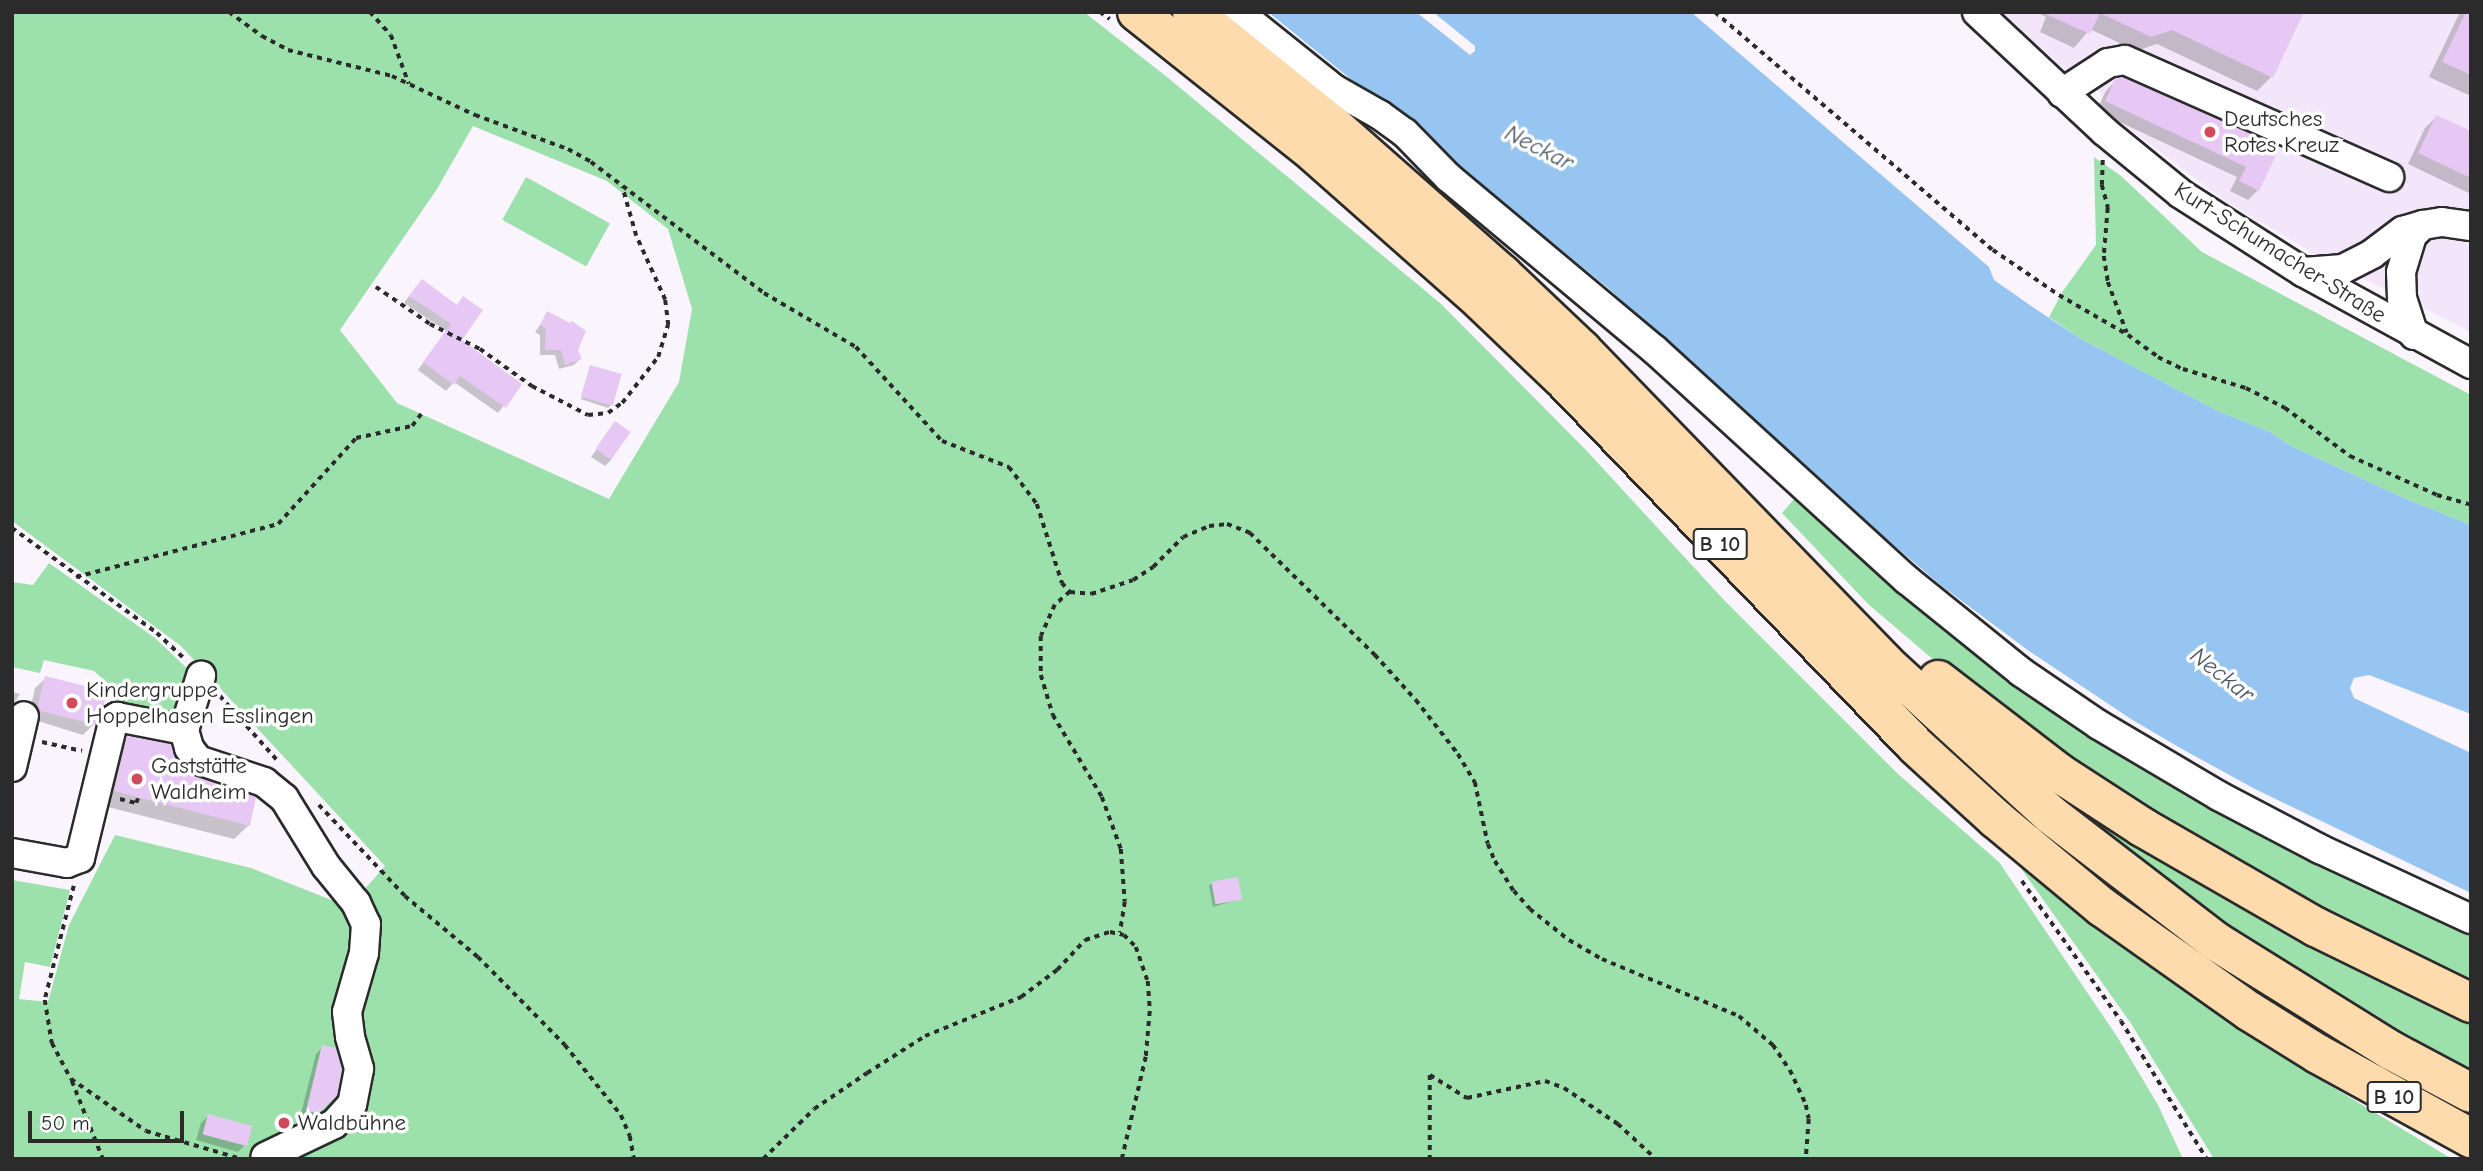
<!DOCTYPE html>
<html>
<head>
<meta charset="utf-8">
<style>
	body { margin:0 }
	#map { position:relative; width:2483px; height:1171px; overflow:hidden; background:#faf4fd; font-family:"Comic Neue",sans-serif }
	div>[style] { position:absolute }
	.built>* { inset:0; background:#f4e6fa }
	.green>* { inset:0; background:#9ce0ab; transform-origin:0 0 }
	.water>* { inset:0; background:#95c5f0 }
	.shadow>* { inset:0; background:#0003 }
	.building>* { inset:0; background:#e7c7f4; transform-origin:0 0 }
	.path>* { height:3.5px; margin-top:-1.75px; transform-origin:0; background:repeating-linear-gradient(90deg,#2b2b2b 0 5px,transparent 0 10px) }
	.roads { filter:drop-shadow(2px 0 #2b2b2b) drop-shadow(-2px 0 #2b2b2b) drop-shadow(0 2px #2b2b2b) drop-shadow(0 -2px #2b2b2b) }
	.minor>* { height:28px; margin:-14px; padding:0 14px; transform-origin:14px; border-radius:14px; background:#fff }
	.highway>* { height:38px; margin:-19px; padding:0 19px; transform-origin:19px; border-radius:19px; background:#fedbac }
	.dots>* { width:19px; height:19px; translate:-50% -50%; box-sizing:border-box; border:4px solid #fff; border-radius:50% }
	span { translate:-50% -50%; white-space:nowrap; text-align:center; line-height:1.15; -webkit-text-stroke:7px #fff; paint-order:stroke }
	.shield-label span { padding:2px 5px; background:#fff; border:2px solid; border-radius:5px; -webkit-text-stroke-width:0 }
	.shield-label { font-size:21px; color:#2b2b2b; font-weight:700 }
	.poi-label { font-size:23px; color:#2b2b2b }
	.left { translate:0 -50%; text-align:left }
	.street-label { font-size:23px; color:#2b2b2b }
	.water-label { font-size:24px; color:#4b5966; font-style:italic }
	.frame { position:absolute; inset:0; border:14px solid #2b2b2b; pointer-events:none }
	.scale { position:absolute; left:28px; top:1111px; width:156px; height:32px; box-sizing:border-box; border:4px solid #2b2b2b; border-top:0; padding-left:9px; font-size:21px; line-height:24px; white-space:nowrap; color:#2b2b2b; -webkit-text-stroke:5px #fff; paint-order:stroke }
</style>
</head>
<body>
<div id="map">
	<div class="built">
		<i style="clip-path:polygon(2002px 12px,2471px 12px,2471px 332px,2320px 257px,2226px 202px,2104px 109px,2100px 92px,2061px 66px)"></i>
	</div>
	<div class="green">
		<i style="clip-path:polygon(evenodd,12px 12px,1084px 12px,1167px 77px,1440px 303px,1585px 449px,1724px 600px,1898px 774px,1999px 862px,2118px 1038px,2158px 1105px,2183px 1159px,12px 1159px,12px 880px,70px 890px,50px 967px,25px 962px,19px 999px,48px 1002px,69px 925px,115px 835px,251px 868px,349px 907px,385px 866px,181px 646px,12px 521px,12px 12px,473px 126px,607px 181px,668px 229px,692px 309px,679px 382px,609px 499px,397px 403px,340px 330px,437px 189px,473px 126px)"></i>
		<i style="clip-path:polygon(2094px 157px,2121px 176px,2202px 252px,2471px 395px,2471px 525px,2404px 498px,2289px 445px,2270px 432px,2218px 411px,2083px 340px,2049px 317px,2063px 291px,2096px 245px)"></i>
		<i style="left:526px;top:177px;width:96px;height:49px;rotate:29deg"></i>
		<i style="clip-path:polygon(1801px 491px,1944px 621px,2471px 928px,2471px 989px,2235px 868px,1989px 707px,1868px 604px,1782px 513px)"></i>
		<i style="clip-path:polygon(49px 563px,155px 638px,194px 675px,180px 717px,111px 708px,116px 691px,94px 671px,44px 660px,40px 673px,12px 667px,12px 582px,33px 585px)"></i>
		<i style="clip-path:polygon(2001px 746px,2471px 1018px,2471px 1075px,2300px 981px,2131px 863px)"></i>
		<i style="clip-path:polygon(2023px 862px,2245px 1029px,2311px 1074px,2452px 1159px,2214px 1159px,2130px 1022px,2020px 867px)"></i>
	</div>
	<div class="water">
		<i style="clip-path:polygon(1268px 12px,1416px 12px,1470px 55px,1475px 51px,1475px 46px,1433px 12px,1691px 12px,1989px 267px,1994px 280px,2037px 310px,2083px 340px,2218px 411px,2270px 432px,2289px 445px,2404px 498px,2471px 525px,2471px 714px,2369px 675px,2354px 678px,2350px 688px,2354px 698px,2471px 753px,2471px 893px,2255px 789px,2182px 749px,2131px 719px,2029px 651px,1943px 587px,1870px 525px,1608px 288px)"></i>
	</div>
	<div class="shadow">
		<i style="clip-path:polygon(2036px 12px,2302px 12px,2271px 77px,2257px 91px,2157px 44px,2136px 51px,2090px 29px,2074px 48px,2040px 32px,2046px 17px)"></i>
		<i style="clip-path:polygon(2460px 12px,2471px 12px,2471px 96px,2429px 77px)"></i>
		<i style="clip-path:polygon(2116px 80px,2278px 148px,2258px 190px,2248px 200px,2230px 191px,2237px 177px,2096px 111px,2106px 91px)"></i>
		<i style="clip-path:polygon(2436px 117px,2471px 133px,2471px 194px,2408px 164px,2425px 128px)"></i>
		<i style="clip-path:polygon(416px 287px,456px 306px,463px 298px,460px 341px,520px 384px,498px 413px,454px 382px,446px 391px,418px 370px,446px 331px,404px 303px)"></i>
		<i style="clip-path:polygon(548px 314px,577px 350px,580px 359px,574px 365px,559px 369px,555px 355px,540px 355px,540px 335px,535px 332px)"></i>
		<i style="clip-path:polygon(591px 367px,611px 405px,608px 408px,581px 399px)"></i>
		<i style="clip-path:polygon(615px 424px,612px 459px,605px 466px,591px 457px)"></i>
		<i style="clip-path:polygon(46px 678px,94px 724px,83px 735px,28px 718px,35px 688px)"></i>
		<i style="clip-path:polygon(12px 692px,20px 694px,12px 706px)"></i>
		<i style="clip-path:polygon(128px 738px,174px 759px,249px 825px,234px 839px,100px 805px,113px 752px)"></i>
		<i style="clip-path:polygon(1212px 883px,1240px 899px,1213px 907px,1209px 886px)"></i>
		<i style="clip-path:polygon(323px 1047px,327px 1103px,309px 1119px,300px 1117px,316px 1054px)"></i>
		<i style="clip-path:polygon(208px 1116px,245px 1145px,238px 1152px,196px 1140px,201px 1123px)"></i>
	</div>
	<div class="building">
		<i style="clip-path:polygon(2041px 12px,2304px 12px,2273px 78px,2172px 30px,2151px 37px,2100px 13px,2090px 34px)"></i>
		<i style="clip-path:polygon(2466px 12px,2471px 12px,2471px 75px,2442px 62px)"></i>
		<i style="clip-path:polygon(2123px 77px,2280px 147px,2259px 191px,2239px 181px,2246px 167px,2105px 101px,2115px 79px)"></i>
		<i style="clip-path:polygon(2436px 115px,2471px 131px,2471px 178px,2418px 153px)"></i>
		<i style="clip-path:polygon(422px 279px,457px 305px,463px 296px,483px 310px,462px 340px,522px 384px,506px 408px,460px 376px,454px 385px,423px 362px,451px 324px,409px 296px)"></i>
		<i style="clip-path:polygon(547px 311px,570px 323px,572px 321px,586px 331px,578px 350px,582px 359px,565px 365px,561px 350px,545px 350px,546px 329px,540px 325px)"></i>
		<i style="left:590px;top:365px;width:33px;height:33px;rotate:16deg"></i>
		<i style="left:615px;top:421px;width:19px;height:34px;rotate:35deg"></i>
		<i style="left:45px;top:676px;width:64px;height:35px;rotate:14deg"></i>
		<i style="clip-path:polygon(127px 736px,171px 744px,176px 758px,192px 775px,256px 797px,250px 826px,114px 791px)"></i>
		<i style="left:1238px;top:877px;width:23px;height:27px;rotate:80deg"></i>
		<i style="clip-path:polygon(322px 1045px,336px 1048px,342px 1070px,337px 1096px,318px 1113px,306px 1111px)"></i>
		<i style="left:208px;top:1114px;width:46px;height:21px;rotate:15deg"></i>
	</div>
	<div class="path">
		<i style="left:229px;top:12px;width:41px;rotate:36deg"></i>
		<i style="left:262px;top:36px;width:30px;rotate:28deg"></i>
		<i style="left:288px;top:50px;width:107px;rotate:14deg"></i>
		<i style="left:392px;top:76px;width:92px;rotate:25.2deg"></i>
		<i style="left:475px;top:115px;width:99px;rotate:20.1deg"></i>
		<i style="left:568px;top:149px;width:26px;rotate:29deg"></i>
		<i style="left:591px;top:162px;width:217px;rotate:37.1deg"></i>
		<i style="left:764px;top:293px;width:107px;rotate:30.4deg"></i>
		<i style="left:856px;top:347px;width:127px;rotate:47.5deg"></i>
		<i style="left:942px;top:441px;width:72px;rotate:21.2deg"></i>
		<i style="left:1009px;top:467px;width:46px;rotate:52.9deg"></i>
		<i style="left:1037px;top:504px;width:83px;rotate:72.4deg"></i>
		<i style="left:1062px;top:583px;width:12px;rotate:48deg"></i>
		<i style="left:1070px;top:592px;width:21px;rotate:5deg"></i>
		<i style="left:1091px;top:594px;width:44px;rotate:-18.4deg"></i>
		<i style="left:1133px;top:580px;width:24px;rotate:-33deg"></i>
		<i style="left:1153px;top:567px;width:42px;rotate:-45deg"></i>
		<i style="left:1183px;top:537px;width:28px;rotate:-23deg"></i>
		<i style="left:1209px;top:526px;width:18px;rotate:-6deg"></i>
		<i style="left:1227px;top:524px;width:25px;rotate:21deg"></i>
		<i style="left:1250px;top:533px;width:175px;rotate:44.3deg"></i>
		<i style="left:1375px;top:655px;width:61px;rotate:47.7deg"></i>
		<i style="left:1416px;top:700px;width:68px;rotate:52.1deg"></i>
		<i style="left:1458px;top:754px;width:33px;rotate:59deg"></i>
		<i style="left:1475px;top:782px;width:63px;rotate:78.2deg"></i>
		<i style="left:1488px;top:844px;width:18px;rotate:68deg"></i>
		<i style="left:1495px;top:861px;width:36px;rotate:58deg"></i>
		<i style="left:1514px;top:891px;width:24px;rotate:48deg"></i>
		<i style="left:1530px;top:909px;width:50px;rotate:38.5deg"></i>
		<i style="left:1569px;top:940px;width:38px;rotate:30deg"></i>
		<i style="left:1602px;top:959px;width:148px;rotate:22.6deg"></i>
		<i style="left:1739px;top:1016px;width:45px;rotate:40.5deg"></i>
		<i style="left:1773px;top:1045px;width:30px;rotate:56deg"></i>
		<i style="left:1790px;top:1070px;width:38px;rotate:65deg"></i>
		<i style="left:1806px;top:1105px;width:14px;rotate:78deg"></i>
		<i style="left:1809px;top:1119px;width:40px;rotate:94.3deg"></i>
		<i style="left:370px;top:12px;width:31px;rotate:48deg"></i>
		<i style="left:391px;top:35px;width:52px;rotate:69.8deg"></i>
		<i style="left:1100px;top:12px;width:12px;rotate:35deg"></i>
		<i style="left:1715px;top:12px;width:366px;rotate:40.6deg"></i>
		<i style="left:1993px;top:250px;width:80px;rotate:34.3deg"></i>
		<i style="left:2059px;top:295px;width:80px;rotate:30.1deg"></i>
		<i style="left:2128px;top:335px;width:37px;rotate:36deg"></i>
		<i style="left:2158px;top:357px;width:28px;rotate:26deg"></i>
		<i style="left:2183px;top:369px;width:66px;rotate:16.8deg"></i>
		<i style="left:2246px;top:388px;width:44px;rotate:27.1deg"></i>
		<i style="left:2285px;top:408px;width:81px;rotate:36.4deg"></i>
		<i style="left:2350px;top:456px;width:95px;rotate:24.1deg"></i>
		<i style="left:2437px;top:495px;width:35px;rotate:16deg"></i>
		<i style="left:2103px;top:160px;width:25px;rotate:92deg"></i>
		<i style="left:2102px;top:185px;width:24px;rotate:75deg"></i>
		<i style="left:2108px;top:208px;width:48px;rotate:94.8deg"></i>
		<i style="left:2104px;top:256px;width:26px;rotate:81deg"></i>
		<i style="left:2108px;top:282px;width:54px;rotate:69.6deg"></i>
		<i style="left:376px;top:287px;width:65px;rotate:34.4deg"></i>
		<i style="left:430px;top:324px;width:56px;rotate:26.6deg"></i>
		<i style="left:480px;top:349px;width:64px;rotate:35.4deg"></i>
		<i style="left:532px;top:386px;width:63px;rotate:27.4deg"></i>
		<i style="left:588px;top:415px;width:20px;rotate:-6deg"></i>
		<i style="left:608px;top:413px;width:17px;rotate:-36deg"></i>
		<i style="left:622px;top:403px;width:58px;rotate:-52deg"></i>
		<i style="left:658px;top:357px;width:34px;rotate:-73deg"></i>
		<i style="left:668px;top:325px;width:25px;rotate:-97deg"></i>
		<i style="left:665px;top:300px;width:70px;rotate:-114.4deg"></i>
		<i style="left:636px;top:236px;width:51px;rotate:-105.9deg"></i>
		<i style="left:12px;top:528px;width:179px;rotate:35.9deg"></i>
		<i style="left:157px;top:633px;width:40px;rotate:43deg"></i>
		<i style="left:76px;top:577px;width:209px;rotate:-14.7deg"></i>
		<i style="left:278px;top:524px;width:116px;rotate:-47.8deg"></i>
		<i style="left:356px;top:438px;width:57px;rotate:-12.1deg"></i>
		<i style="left:412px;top:426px;width:15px;rotate:-53deg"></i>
		<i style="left:1070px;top:592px;width:20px;rotate:139deg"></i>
		<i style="left:1055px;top:605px;width:34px;rotate:114deg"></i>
		<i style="left:1041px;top:636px;width:39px;rotate:90deg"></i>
		<i style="left:1041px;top:675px;width:42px;rotate:73.3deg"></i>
		<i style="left:1053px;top:715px;width:96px;rotate:59.1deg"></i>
		<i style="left:1102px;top:797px;width:55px;rotate:69.9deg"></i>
		<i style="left:1121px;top:849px;width:53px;rotate:85.7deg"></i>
		<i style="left:1125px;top:902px;width:31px;rotate:99deg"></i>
		<i style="left:220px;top:696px;width:87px;rotate:48.3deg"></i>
		<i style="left:42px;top:742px;width:41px;rotate:12.7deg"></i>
		<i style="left:120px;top:799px;width:16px;rotate:14deg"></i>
		<i style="left:136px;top:803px;width:5px;rotate:-68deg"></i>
		<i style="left:319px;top:805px;width:125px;rotate:46.6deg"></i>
		<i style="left:405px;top:896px;width:95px;rotate:39.9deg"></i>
		<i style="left:478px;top:957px;width:124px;rotate:45.3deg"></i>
		<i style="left:565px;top:1045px;width:90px;rotate:51.3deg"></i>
		<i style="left:621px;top:1115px;width:23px;rotate:67deg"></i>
		<i style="left:630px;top:1136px;width:23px;rotate:80deg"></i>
		<i style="left:2022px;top:881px;width:171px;rotate:54.7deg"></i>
		<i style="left:2121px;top:1021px;width:163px;rotate:58.1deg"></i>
		<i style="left:74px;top:886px;width:118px;rotate:104.3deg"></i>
		<i style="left:45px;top:1000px;width:44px;rotate:80.8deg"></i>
		<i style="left:52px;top:1043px;width:41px;rotate:62.2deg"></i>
		<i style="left:71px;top:1079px;width:91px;rotate:34.7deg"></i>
		<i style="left:146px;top:1131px;width:100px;rotate:16.3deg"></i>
		<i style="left:1430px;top:1075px;width:44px;rotate:31.9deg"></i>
		<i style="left:1467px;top:1098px;width:80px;rotate:-12.3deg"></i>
		<i style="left:1545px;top:1081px;width:20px;rotate:20deg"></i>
		<i style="left:1564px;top:1088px;width:65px;rotate:33.7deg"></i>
		<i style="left:1618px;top:1124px;width:52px;rotate:42.6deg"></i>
		<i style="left:1430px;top:1075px;width:84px;rotate:90deg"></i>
		<i style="left:72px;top:1081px;width:84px;rotate:68.3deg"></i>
		<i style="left:763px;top:1159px;width:71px;rotate:-44.4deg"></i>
		<i style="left:814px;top:1109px;width:64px;rotate:-34.2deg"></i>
		<i style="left:867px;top:1073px;width:69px;rotate:-32.5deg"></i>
		<i style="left:925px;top:1036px;width:104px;rotate:-22.1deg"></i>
		<i style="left:1021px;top:997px;width:45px;rotate:-36.9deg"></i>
		<i style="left:1057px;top:970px;width:41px;rotate:-47deg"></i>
		<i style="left:1085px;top:940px;width:26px;rotate:-18deg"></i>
		<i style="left:1110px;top:932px;width:14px;rotate:12deg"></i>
		<i style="left:1124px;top:935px;width:17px;rotate:45deg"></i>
		<i style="left:1136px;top:947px;width:36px;rotate:71deg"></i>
		<i style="left:1148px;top:981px;width:30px;rotate:86deg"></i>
		<i style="left:1150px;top:1011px;width:46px;rotate:95deg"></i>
		<i style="left:1146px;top:1057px;width:105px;rotate:103.2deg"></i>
	</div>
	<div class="roads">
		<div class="minor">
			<i style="left:1238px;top:12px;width:123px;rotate:38.7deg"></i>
			<i style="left:1334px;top:89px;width:53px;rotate:29.5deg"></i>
			<i style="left:1380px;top:115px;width:31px;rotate:36deg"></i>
			<i style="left:1405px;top:133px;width:62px;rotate:45.7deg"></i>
			<i style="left:1448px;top:177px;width:270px;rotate:39.9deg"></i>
			<i style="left:1655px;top:350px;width:341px;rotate:42.4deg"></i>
			<i style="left:1907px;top:580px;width:146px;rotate:38.9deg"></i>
			<i style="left:2021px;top:672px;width:94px;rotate:34.2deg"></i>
			<i style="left:2099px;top:725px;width:139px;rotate:30.6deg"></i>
			<i style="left:2219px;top:796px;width:114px;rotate:27.7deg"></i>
			<i style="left:2320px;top:849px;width:166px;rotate:24.9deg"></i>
			<i style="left:1977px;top:12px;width:174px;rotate:43.1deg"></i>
			<i style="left:2104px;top:131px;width:99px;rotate:39.3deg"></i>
			<i style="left:2181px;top:194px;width:145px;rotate:32.6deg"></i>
			<i style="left:2303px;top:272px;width:192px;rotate:28.7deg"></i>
			<i style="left:2062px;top:93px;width:55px;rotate:-33.1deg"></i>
			<i style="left:2108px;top:63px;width:17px;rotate:-10deg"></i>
			<i style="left:2125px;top:60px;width:289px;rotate:23.9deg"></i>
			<i style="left:2303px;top:272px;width:40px;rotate:-4.3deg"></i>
			<i style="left:2343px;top:269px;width:33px;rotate:-27deg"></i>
			<i style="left:2372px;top:254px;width:39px;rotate:-37deg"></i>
			<i style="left:2403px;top:231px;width:21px;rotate:-17deg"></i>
			<i style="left:2423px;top:225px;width:19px;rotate:-9deg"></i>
			<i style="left:2442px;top:222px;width:29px;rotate:8deg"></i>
			<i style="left:2414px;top:335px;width:38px;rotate:-108deg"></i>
			<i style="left:2402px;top:299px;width:27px;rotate:-92deg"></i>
			<i style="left:2401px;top:272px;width:39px;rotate:-73deg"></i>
			<i style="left:2412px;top:235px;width:15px;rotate:-42deg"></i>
			<i style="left:184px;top:730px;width:19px;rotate:74deg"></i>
			<i style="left:189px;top:748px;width:15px;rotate:53deg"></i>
			<i style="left:198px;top:760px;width:70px;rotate:18.4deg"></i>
			<i style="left:264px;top:782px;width:26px;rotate:39deg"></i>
			<i style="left:284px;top:798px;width:80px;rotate:58.3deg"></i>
			<i style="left:326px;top:866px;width:48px;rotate:51deg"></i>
			<i style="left:356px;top:903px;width:23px;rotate:65deg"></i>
			<i style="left:366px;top:924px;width:29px;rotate:94deg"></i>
			<i style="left:364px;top:953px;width:61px;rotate:106.1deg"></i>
			<i style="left:347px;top:1012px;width:25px;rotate:83deg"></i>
			<i style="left:350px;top:1037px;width:33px;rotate:74deg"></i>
			<i style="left:359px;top:1069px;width:36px;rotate:101deg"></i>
			<i style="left:352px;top:1104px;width:27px;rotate:132deg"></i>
			<i style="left:334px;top:1124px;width:76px;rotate:154.4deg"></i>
			<i style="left:12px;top:767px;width:52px;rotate:-76.8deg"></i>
			<i style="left:12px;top:853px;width:56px;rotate:10.3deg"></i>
			<i style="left:67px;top:863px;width:14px;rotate:-21deg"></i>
			<i style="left:80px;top:858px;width:143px;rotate:-76.3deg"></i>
			<i style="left:114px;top:719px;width:4px;rotate:-34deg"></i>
			<i style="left:117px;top:717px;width:68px;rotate:11deg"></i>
			<i style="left:184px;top:730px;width:57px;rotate:-72.5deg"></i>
		</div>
		<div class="highway">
			<i style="left:1137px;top:12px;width:226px;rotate:38.5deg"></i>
			<i style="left:1314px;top:153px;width:223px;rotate:41.5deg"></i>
			<i style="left:1481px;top:301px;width:113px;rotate:43.6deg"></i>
			<i style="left:1563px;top:379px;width:509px;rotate:46.11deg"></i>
			<i style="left:1916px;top:746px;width:108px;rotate:42.4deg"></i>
			<i style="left:1996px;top:819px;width:138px;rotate:39.7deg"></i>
			<i style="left:2102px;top:907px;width:180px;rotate:35.3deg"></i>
			<i style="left:2249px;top:1011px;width:81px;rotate:31.9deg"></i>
			<i style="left:2318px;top:1054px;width:175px;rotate:28.8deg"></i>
			<i style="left:1192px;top:12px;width:182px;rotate:38.8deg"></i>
			<i style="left:1334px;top:126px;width:224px;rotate:41.4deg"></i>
			<i style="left:1502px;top:274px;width:110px;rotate:43.5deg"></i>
			<i style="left:1582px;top:350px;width:434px;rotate:45.9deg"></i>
			<i style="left:1884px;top:662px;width:226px;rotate:42.5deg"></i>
			<i style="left:2051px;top:815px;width:207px;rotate:37.5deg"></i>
			<i style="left:2215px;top:941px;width:208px;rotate:31.9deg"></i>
			<i style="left:2392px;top:1051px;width:89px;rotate:28deg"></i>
			<i style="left:1938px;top:680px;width:153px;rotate:37.5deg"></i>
			<i style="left:2059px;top:773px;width:99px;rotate:33deg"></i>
			<i style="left:2142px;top:827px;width:201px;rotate:29.9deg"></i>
			<i style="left:2316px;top:927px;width:173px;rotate:26.1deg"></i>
		</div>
	</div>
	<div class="dots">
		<i style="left:2210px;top:132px;background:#d1495b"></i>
		<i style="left:72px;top:703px;background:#d1495b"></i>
		<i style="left:137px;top:779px;background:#d1495b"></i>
		<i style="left:284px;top:1123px;background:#d1495b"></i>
	</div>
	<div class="shield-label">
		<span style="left:1720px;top:544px">B 10</span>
		<span style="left:2394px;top:1097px">B 10</span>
	</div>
	<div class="poi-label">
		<span class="left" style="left:2224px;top:132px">Deutsches<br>Rotes Kreuz</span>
		<span class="left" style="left:86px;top:703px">Kindergruppe<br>Hoppelhasen Esslingen</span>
		<span class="left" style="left:151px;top:779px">Gaststätte<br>Waldheim</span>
		<span class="left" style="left:298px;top:1123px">Waldbühne</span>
	</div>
	<div class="street-label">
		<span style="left:2280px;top:253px;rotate:32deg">Kurt-Schumacher-Straße</span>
	</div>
	<div class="water-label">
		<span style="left:1539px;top:148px;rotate:27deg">Neckar</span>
		<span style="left:2222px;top:675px;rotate:38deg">Neckar</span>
	</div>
	<div class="frame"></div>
	<div class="scale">50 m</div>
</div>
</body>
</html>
